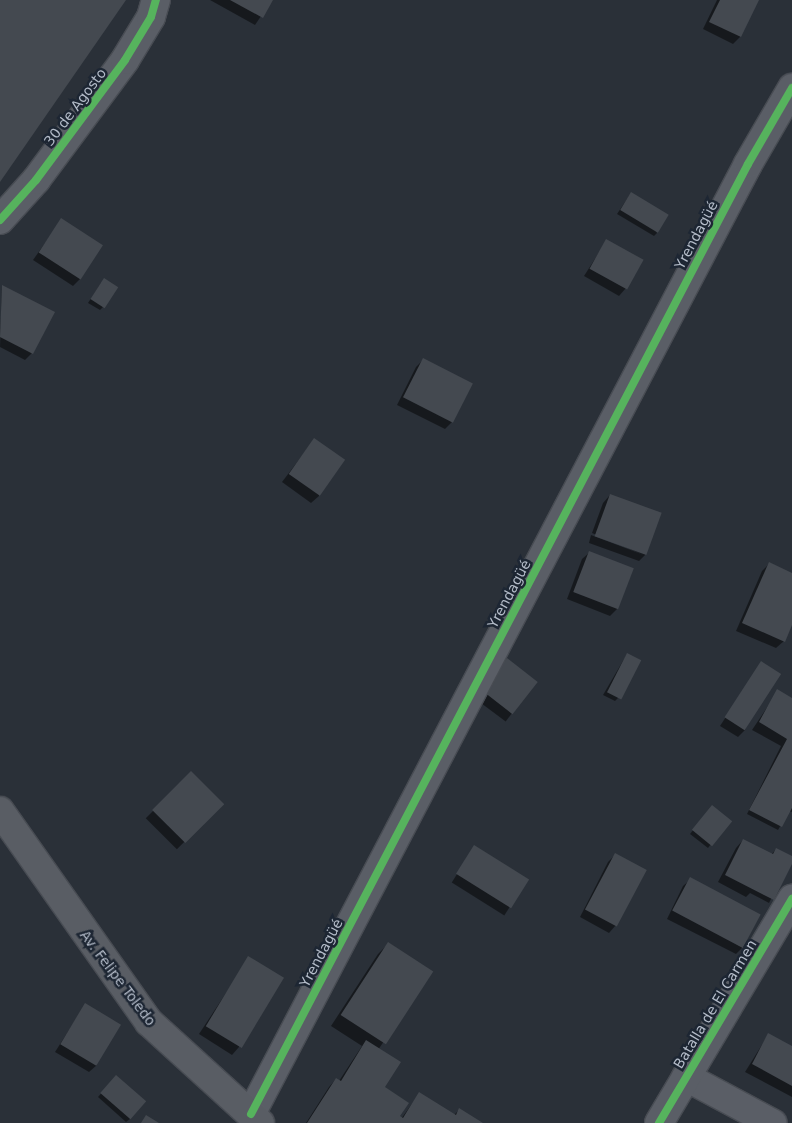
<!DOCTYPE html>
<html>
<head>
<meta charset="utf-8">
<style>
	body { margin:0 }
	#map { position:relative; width:792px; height:1123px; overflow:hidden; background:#2a3038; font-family:"DejaVu Sans",sans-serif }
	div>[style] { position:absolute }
	.shadow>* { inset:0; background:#0007; transform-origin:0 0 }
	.building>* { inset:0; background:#444950; transform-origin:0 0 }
	.roads { filter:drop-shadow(1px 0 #484c53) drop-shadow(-1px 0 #484c53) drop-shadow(0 1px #484c53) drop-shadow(0 -1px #484c53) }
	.minor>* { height:28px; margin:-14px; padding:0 14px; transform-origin:14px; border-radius:14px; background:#5a5e66 }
	.secondary>* { height:28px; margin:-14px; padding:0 14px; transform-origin:14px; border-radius:14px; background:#595d64 }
	.cycleway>* { height:8px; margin:-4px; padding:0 4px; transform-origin:4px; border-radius:4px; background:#56b35d }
	span { translate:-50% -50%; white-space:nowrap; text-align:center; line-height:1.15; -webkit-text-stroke:5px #1d2633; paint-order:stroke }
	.street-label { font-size:14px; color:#b4bcc9 }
</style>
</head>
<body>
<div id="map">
	<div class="shadow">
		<i style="clip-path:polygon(210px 0,272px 0,255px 25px)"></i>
		<i style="clip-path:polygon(717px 0,757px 0,740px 37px,733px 44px,703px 29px)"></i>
		<i style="clip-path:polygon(631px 193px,657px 233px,654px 236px,617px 214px)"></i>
		<i style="clip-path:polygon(62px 219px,80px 279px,73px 286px,33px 260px)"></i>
		<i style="clip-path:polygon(607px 240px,626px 288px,619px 296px,584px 276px)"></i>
		<i style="clip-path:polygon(101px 283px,103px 307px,100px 310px,88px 303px)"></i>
		<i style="clip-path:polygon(2px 286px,32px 353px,25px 360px,0 347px)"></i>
		<i style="clip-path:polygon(423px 360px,471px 384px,452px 422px,445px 429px,397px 405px,416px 367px)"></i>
		<i style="clip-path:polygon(314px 440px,319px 496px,311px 503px,282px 482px)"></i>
		<i style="clip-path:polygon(610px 495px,646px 554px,639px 561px,589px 543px,591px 535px,644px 555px,592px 533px,603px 503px)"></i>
		<i style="clip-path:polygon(590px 552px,618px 608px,610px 616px,567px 599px,582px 559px)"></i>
		<i style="clip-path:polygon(769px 564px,792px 574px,792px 622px,784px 641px,776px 648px,736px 631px,762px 571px)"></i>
		<i style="clip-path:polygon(627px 654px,618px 698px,615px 701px,603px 695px)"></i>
		<i style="left:507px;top:660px;width:36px;height:50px;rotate:37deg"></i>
		<i style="clip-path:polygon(761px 663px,745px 730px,738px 737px,720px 726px)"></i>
		<i style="clip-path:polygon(778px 691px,792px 699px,792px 812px,789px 811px,778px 830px,747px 814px,781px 746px,752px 730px)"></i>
		<i style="left:191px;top:773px;width:44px;height:64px;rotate:45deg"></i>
		<i style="clip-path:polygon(709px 810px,711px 844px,708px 848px,690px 834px)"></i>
		<i style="clip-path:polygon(743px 840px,771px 855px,776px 849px,792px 857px,769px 903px,750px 893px,746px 897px,718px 882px,736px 848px)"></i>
		<i style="left:474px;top:847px;width:62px;height:42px;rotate:32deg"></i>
		<i style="clip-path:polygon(615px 855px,616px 925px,609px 933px,580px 917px,608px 862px)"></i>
		<i style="clip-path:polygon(691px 879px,743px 947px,736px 954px,667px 919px,683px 886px)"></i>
		<i style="clip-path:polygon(389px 943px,431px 972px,378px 1050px,383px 1088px,401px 1119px,419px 1094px,454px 1115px,459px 1110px,481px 1123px,306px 1123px,329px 1087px,336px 1079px,339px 1081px,362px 1046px,331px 1026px,378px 954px)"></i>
		<i style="clip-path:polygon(249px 958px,239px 1047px,232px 1055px,199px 1034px)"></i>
		<i style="clip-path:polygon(85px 1005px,97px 1065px,89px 1072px,55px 1052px)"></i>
		<i style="clip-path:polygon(768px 1035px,792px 1048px,792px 1097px,745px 1072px)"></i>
		<i style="clip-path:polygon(113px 1080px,130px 1119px,126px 1122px,98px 1097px)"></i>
	</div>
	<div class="building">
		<i style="clip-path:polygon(0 0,126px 0,0 182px)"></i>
		<i style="clip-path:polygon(230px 0,273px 0,263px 18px)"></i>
		<i style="clip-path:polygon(720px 0,759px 0,741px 37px,709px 22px)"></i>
		<i style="left:631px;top:192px;width:44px;height:21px;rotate:31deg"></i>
		<i style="left:61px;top:218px;width:50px;height:41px;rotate:33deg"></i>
		<i style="left:606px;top:239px;width:43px;height:34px;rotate:29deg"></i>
		<i style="left:104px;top:278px;width:17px;height:25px;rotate:33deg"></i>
		<i style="clip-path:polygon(2px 285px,55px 312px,33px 354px,0 337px)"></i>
		<i style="left:423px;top:358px;width:56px;height:44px;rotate:27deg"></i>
		<i style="left:314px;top:438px;width:38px;height:44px;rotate:35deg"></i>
		<i style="left:610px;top:494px;width:55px;height:45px;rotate:20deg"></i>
		<i style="left:589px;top:551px;width:48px;height:44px;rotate:21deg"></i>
		<i style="clip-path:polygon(769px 562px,792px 573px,792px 625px,785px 642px,742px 623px)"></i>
		<i style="left:627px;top:653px;width:16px;height:44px;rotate:27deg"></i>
		<i style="left:507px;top:658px;width:39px;height:41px;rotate:38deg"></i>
		<i style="left:761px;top:661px;width:24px;height:67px;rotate:33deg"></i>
		<i style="clip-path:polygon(777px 689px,792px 698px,792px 808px,782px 827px,749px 810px,787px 739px,759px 722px)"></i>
		<i style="left:191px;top:771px;width:47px;height:55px;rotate:45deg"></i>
		<i style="left:712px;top:805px;width:26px;height:32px;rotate:39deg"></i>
		<i style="clip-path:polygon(743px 839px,773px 854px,776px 848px,792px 856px,792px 864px,774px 900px,725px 875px)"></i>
		<i style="left:474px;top:845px;width:65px;height:34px;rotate:32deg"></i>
		<i style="left:615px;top:853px;width:36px;height:64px;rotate:28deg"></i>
		<i style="left:690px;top:877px;width:80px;height:38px;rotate:28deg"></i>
		<i style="left:388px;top:942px;width:54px;height:87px;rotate:33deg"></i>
		<i style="left:248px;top:956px;width:42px;height:82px;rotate:31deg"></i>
		<i style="left:85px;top:1003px;width:42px;height:48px;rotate:31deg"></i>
		<i style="clip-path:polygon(768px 1033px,792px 1046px,792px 1086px,752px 1064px)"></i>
		<i style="clip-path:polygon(366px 1040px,401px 1062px,385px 1087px,409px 1103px,400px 1116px,403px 1118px,419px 1092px,456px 1115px,459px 1108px,483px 1123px,307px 1123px,336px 1078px,341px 1081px)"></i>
		<i style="left:116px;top:1075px;width:40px;height:24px;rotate:41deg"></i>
		<i style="clip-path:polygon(146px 1115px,159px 1123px,141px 1123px)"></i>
	</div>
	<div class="roads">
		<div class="minor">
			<i style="left:0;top:220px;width:54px;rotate:-48deg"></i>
			<i style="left:36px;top:180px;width:149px;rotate:-53.4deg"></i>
			<i style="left:125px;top:60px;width:50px;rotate:-58.8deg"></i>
			<i style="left:151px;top:17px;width:18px;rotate:-74deg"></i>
			<i style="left:686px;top:1077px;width:98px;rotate:28.1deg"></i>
			<i style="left:251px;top:1114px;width:1072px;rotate:-62.38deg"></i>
			<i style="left:748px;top:164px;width:88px;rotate:-59.9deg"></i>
			<i style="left:659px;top:1123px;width:261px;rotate:-59.3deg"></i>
		</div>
		<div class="secondary">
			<i style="left:0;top:811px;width:258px;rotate:54.8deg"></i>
			<i style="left:149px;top:1022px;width:150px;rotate:42.3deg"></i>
		</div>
	</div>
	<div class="cycleway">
		<i style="left:0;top:220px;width:54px;rotate:-48deg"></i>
		<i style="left:36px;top:180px;width:149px;rotate:-53.4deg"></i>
		<i style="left:125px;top:60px;width:50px;rotate:-58.8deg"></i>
		<i style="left:151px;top:17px;width:18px;rotate:-74deg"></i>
		<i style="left:251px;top:1114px;width:1072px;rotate:-62.38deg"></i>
		<i style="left:748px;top:164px;width:88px;rotate:-59.9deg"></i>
		<i style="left:659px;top:1123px;width:261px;rotate:-59.3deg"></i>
	</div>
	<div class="street-label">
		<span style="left:75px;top:107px;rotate:-53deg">30 de Agosto</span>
		<span style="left:696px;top:235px;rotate:-62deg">Yrendagüé</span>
		<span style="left:509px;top:594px;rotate:-62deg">Yrendagüé</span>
		<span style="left:321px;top:953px;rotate:-62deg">Yrendagüé</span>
		<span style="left:118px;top:978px;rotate:53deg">Av. Felipe Toledo</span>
		<span style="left:715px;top:1004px;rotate:-59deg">Batalla de El Carmen</span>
	</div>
</div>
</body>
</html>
